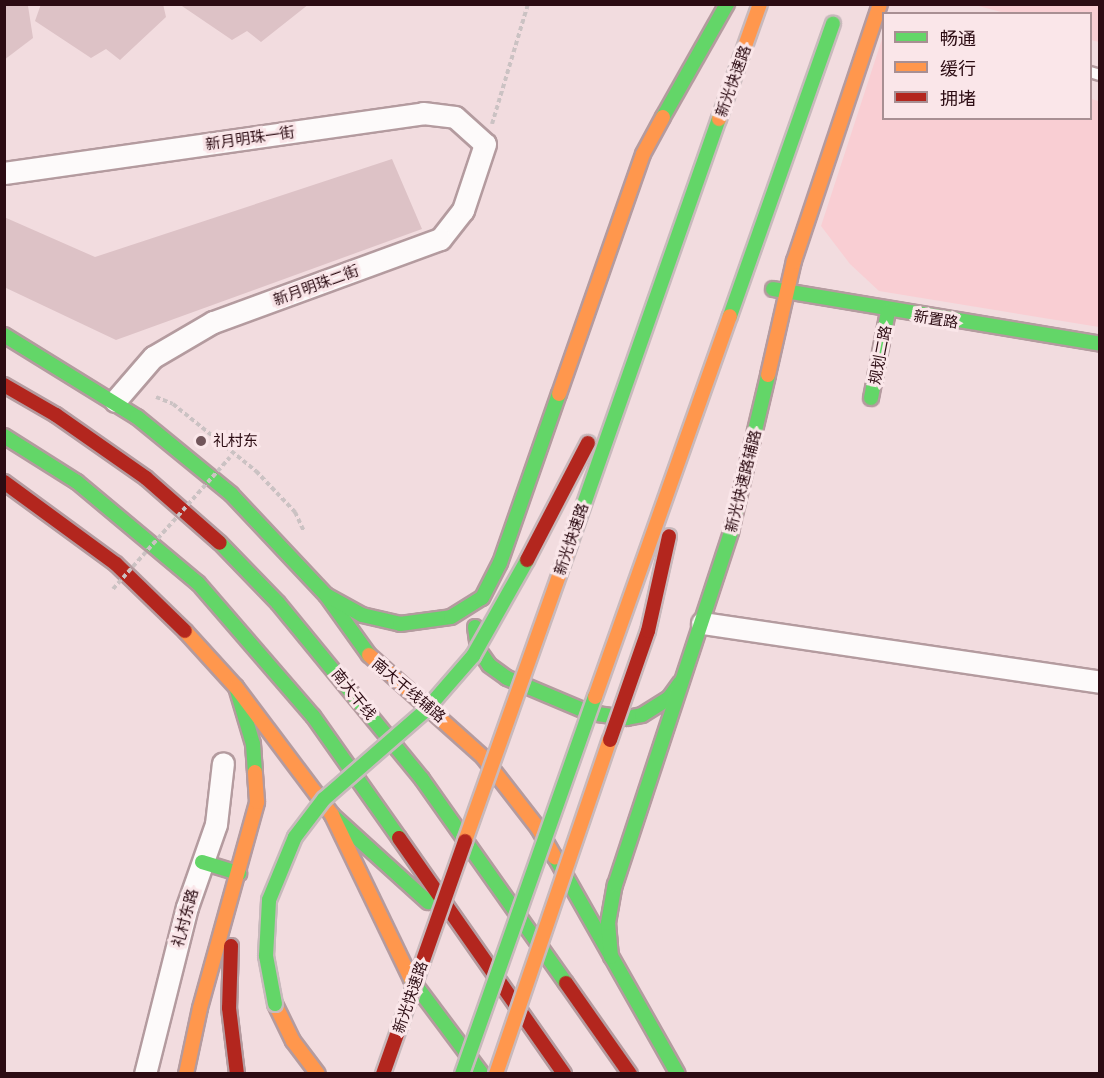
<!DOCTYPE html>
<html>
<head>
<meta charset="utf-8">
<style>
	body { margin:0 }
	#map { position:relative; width:1104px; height:1078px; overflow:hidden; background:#f2dcdf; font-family:Manrope,"Noto Sans SC",sans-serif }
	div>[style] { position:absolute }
	.built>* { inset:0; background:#f9ced3 }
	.building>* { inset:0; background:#ddc2c6 }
	.path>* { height:4px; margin-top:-2px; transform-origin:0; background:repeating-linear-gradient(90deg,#cbc2c3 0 4.5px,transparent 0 7.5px) }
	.roads { filter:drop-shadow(2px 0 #b49b9f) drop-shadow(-2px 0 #b49b9f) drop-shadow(0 2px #b49b9f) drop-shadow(0 -2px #b49b9f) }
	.lane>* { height:10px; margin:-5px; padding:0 5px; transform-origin:5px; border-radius:5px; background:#fdfafa }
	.street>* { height:21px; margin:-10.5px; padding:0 10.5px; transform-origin:10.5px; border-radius:10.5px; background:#fdfafa }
	.fast>* { height:14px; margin:-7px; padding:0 7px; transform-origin:7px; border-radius:7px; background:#63d668 }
	.slow>* { height:14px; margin:-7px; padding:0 7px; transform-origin:7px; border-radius:7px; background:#ff974d }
	.jam>* { height:14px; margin:-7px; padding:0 7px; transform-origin:7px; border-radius:7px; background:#b3261e }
	.path-bridge>* { height:4px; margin-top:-2px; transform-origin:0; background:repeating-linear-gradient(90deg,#cbc2c3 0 4.5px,transparent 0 7.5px) }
	.bridges { filter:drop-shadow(2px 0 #c8b9bc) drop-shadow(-2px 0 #c8b9bc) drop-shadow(0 2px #c8b9bc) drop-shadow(0 -2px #c8b9bc) }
	.fast-bridge>* { height:14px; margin:-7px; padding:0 7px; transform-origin:7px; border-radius:7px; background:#63d668 }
	.slow-bridge>* { height:14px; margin:-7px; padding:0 7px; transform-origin:7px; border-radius:7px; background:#ff974d }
	.jam-bridge>* { height:14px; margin:-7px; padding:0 7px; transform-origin:7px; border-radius:7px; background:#b3261e }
	.dots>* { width:16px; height:16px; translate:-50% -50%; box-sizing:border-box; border:3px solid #fae6e9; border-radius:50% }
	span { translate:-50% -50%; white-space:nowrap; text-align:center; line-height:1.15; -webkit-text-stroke:6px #fae6e9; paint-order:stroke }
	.street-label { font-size:15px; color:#2c0c13 }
	.poi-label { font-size:15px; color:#2c0c13 }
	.left { translate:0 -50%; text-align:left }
	.frame { position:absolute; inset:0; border:6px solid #2c0c13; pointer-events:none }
	.legend { position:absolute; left:882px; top:12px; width:210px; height:108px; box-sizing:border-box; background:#fae6e9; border:2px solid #a88f93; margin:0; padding:8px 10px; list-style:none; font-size:18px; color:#2c0c13 }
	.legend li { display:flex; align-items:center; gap:12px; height:30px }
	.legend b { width:30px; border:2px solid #a88f93 }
</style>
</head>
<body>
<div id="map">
	<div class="built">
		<i style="clip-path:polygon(975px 5px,1099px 5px,1099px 42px,1091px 40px,1090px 14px,1005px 13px)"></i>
		<i style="clip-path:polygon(883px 36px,884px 118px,1090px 118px,1091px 99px,1099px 101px,1099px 327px,879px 291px,850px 264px,821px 226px)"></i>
	</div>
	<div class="building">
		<i style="clip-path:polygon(4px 4px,28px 6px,33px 38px,4px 60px)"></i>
		<i style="clip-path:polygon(41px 4px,163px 4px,166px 17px,120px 60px,106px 49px,91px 58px,35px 21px)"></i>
		<i style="clip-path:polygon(179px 4px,309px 4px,261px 42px,247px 31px,232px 40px)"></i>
		<i style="clip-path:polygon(392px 159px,422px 229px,116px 340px,4px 287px,4px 217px,95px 257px)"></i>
	</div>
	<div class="path">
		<i style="left:492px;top:124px;width:125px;rotate:-73.3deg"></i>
		<i style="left:156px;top:397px;width:18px;rotate:22deg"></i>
		<i style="left:173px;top:404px;width:107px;rotate:38.9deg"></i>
		<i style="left:256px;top:471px;width:57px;rotate:46.4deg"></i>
		<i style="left:295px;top:512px;width:21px;rotate:65deg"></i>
	</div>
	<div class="roads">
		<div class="lane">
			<i style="left:1090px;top:72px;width:10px;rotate:17deg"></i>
		</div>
		<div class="street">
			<i style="left:4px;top:173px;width:423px;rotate:-8.1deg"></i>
			<i style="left:423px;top:113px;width:32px;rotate:7deg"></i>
			<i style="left:455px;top:117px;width:40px;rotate:42deg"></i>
			<i style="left:485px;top:144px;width:70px;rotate:108.4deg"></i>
			<i style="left:463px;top:210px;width:37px;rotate:128deg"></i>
			<i style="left:440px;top:239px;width:242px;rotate:159.9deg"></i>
			<i style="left:213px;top:322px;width:69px;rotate:149.7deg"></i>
			<i style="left:153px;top:357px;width:58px;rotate:130.8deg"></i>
			<i style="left:702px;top:623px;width:402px;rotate:8.4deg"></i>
			<i style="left:145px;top:1074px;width:172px;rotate:-75.9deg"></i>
			<i style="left:187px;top:907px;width:88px;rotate:-70.7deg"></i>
			<i style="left:216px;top:824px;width:61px;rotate:-83.5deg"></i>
		</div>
		<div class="fast">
			<i style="left:663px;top:117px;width:130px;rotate:-60.5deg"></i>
			<i style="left:773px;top:289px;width:332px;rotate:9.5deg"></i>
			<i style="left:4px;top:335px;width:156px;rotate:31.7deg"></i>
			<i style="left:137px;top:417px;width:122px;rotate:39.3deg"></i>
			<i style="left:231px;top:494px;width:139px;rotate:46.8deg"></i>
			<i style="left:326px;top:595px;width:74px;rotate:54.4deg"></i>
			<i style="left:871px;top:398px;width:89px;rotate:-78.9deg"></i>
			<i style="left:4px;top:436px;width:86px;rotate:32.2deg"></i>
			<i style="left:77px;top:482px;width:158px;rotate:39.9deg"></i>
			<i style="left:198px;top:583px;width:176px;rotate:49.2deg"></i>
			<i style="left:313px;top:716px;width:149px;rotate:54.8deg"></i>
			<i style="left:220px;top:543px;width:83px;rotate:46deg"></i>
			<i style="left:278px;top:603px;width:227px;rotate:50.7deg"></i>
			<i style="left:422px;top:779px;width:250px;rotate:54.8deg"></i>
			<i style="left:326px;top:595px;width:41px;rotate:29.1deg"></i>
			<i style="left:362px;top:615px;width:39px;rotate:13deg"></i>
			<i style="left:400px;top:624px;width:51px;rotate:-7.8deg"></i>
			<i style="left:451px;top:617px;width:36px;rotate:-32deg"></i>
			<i style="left:482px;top:598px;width:39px;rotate:-63deg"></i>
			<i style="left:500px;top:563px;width:179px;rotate:-70.8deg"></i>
			<i style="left:475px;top:627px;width:22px;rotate:82deg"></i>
			<i style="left:478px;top:649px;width:19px;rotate:55deg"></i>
			<i style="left:489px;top:665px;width:22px;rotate:36deg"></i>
			<i style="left:507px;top:678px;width:90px;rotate:22.9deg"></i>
			<i style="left:590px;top:713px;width:37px;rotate:8deg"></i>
			<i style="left:627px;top:718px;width:15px;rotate:-11deg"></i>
			<i style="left:642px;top:715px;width:32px;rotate:-32deg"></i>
			<i style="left:669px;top:698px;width:19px;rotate:-54deg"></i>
			<i style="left:236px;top:687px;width:59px;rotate:73.4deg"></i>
			<i style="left:253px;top:744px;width:28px;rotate:86deg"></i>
			<i style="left:332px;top:815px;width:130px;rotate:42.2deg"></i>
			<i style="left:555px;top:857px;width:249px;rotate:60.5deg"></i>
			<i style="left:202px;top:862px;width:39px;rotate:17deg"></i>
			<i style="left:611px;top:957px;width:34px;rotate:-95deg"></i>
			<i style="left:608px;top:923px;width:39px;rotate:-80deg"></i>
			<i style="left:615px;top:885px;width:372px;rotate:-71.8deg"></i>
			<i style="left:731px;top:532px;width:161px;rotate:-76.7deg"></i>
			<i style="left:411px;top:979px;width:119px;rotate:53.2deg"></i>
		</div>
		<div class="slow">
			<i style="left:768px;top:375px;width:117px;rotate:-77.2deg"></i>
			<i style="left:794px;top:261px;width:271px;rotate:-71.5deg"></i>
			<i style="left:559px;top:394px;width:254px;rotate:-70.7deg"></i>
			<i style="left:643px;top:154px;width:42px;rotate:-61.6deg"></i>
			<i style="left:185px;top:631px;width:76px;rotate:47.7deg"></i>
			<i style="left:236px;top:687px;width:160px;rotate:53.1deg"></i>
			<i style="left:332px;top:815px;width:182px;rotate:64.3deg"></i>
			<i style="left:369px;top:655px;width:153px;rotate:41.8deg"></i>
			<i style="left:483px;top:757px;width:90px;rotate:52.2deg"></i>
			<i style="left:538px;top:828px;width:34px;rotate:60deg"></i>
			<i style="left:275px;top:1004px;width:41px;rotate:64.1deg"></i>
			<i style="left:293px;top:1041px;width:41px;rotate:52.9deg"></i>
			<i style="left:186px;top:1074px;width:67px;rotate:-78deg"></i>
			<i style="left:200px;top:1008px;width:214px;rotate:-74.5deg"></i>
			<i style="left:257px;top:802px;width:30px;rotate:-94deg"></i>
		</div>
		<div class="jam">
			<i style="left:4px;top:385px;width:60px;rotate:30deg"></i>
			<i style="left:56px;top:415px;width:110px;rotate:35deg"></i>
			<i style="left:146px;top:478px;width:98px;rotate:41.3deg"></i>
			<i style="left:4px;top:482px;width:139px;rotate:36.2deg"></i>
			<i style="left:116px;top:564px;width:96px;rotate:44.2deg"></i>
			<i style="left:399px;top:838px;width:288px;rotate:55deg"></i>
			<i style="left:231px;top:946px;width:62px;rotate:91.8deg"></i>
			<i style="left:229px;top:1008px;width:66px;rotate:83.1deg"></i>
			<i style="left:566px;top:983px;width:111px;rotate:54.9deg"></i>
		</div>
	</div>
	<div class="path-bridge">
		<i style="left:113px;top:589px;width:176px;rotate:-48.4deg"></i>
	</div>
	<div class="bridges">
		<div class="fast-bridge">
			<i style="left:730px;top:316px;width:310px;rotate:-70.6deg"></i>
			<i style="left:571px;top:541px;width:447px;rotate:-70.7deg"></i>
			<i style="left:275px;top:1004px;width:49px;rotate:-100.6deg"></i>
			<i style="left:266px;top:956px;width:56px;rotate:-86.9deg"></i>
			<i style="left:269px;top:900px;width:68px;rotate:-67.6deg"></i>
			<i style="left:295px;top:837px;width:48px;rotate:-52.7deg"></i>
			<i style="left:324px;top:799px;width:135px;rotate:-41.1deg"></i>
			<i style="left:426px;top:710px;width:72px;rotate:-49deg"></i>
			<i style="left:473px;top:656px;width:110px;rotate:-60.6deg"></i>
			<i style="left:462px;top:1074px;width:400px;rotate:-70.6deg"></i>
		</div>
		<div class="slow-bridge">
			<i style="left:719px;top:119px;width:122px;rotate:-70.4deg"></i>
			<i style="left:595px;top:697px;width:404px;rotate:-70.5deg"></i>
			<i style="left:465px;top:841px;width:318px;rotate:-70.5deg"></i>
			<i style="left:496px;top:1074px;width:353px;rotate:-71.2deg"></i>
		</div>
		<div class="jam-bridge">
			<i style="left:527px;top:560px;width:132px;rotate:-62.5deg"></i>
			<i style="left:610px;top:740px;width:115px;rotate:-70.8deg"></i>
			<i style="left:648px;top:631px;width:97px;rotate:-77.5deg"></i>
			<i style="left:383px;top:1074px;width:247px;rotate:-70.6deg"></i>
		</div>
	</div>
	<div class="dots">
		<i style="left:201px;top:441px;background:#71555a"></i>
	</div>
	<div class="street-label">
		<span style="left:733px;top:81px;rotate:-70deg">新光快速路</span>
		<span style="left:250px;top:138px;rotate:-8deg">新月明珠一街</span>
		<span style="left:316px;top:285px;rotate:-20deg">新月明珠二街</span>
		<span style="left:936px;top:319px;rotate:9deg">新置路</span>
		<span style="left:880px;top:355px;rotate:-79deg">规划二路</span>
		<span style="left:743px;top:481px;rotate:-76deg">新光快速路辅路</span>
		<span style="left:571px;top:539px;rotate:-71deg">新光快速路</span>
		<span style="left:409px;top:690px;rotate:40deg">南大干线辅路</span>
		<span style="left:354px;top:694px;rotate:51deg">南大干线</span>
		<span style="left:185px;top:918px;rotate:-75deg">礼村东路</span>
		<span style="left:410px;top:997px;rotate:-71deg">新光快速路</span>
	</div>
	<div class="poi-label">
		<span class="left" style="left:213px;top:441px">礼村东</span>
	</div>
	<div class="frame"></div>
	<ul class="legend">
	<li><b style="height:8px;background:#63d668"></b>畅通</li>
	<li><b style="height:8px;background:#ff974d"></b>缓行</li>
	<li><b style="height:8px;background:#b3261e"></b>拥堵</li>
	</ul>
</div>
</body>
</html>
